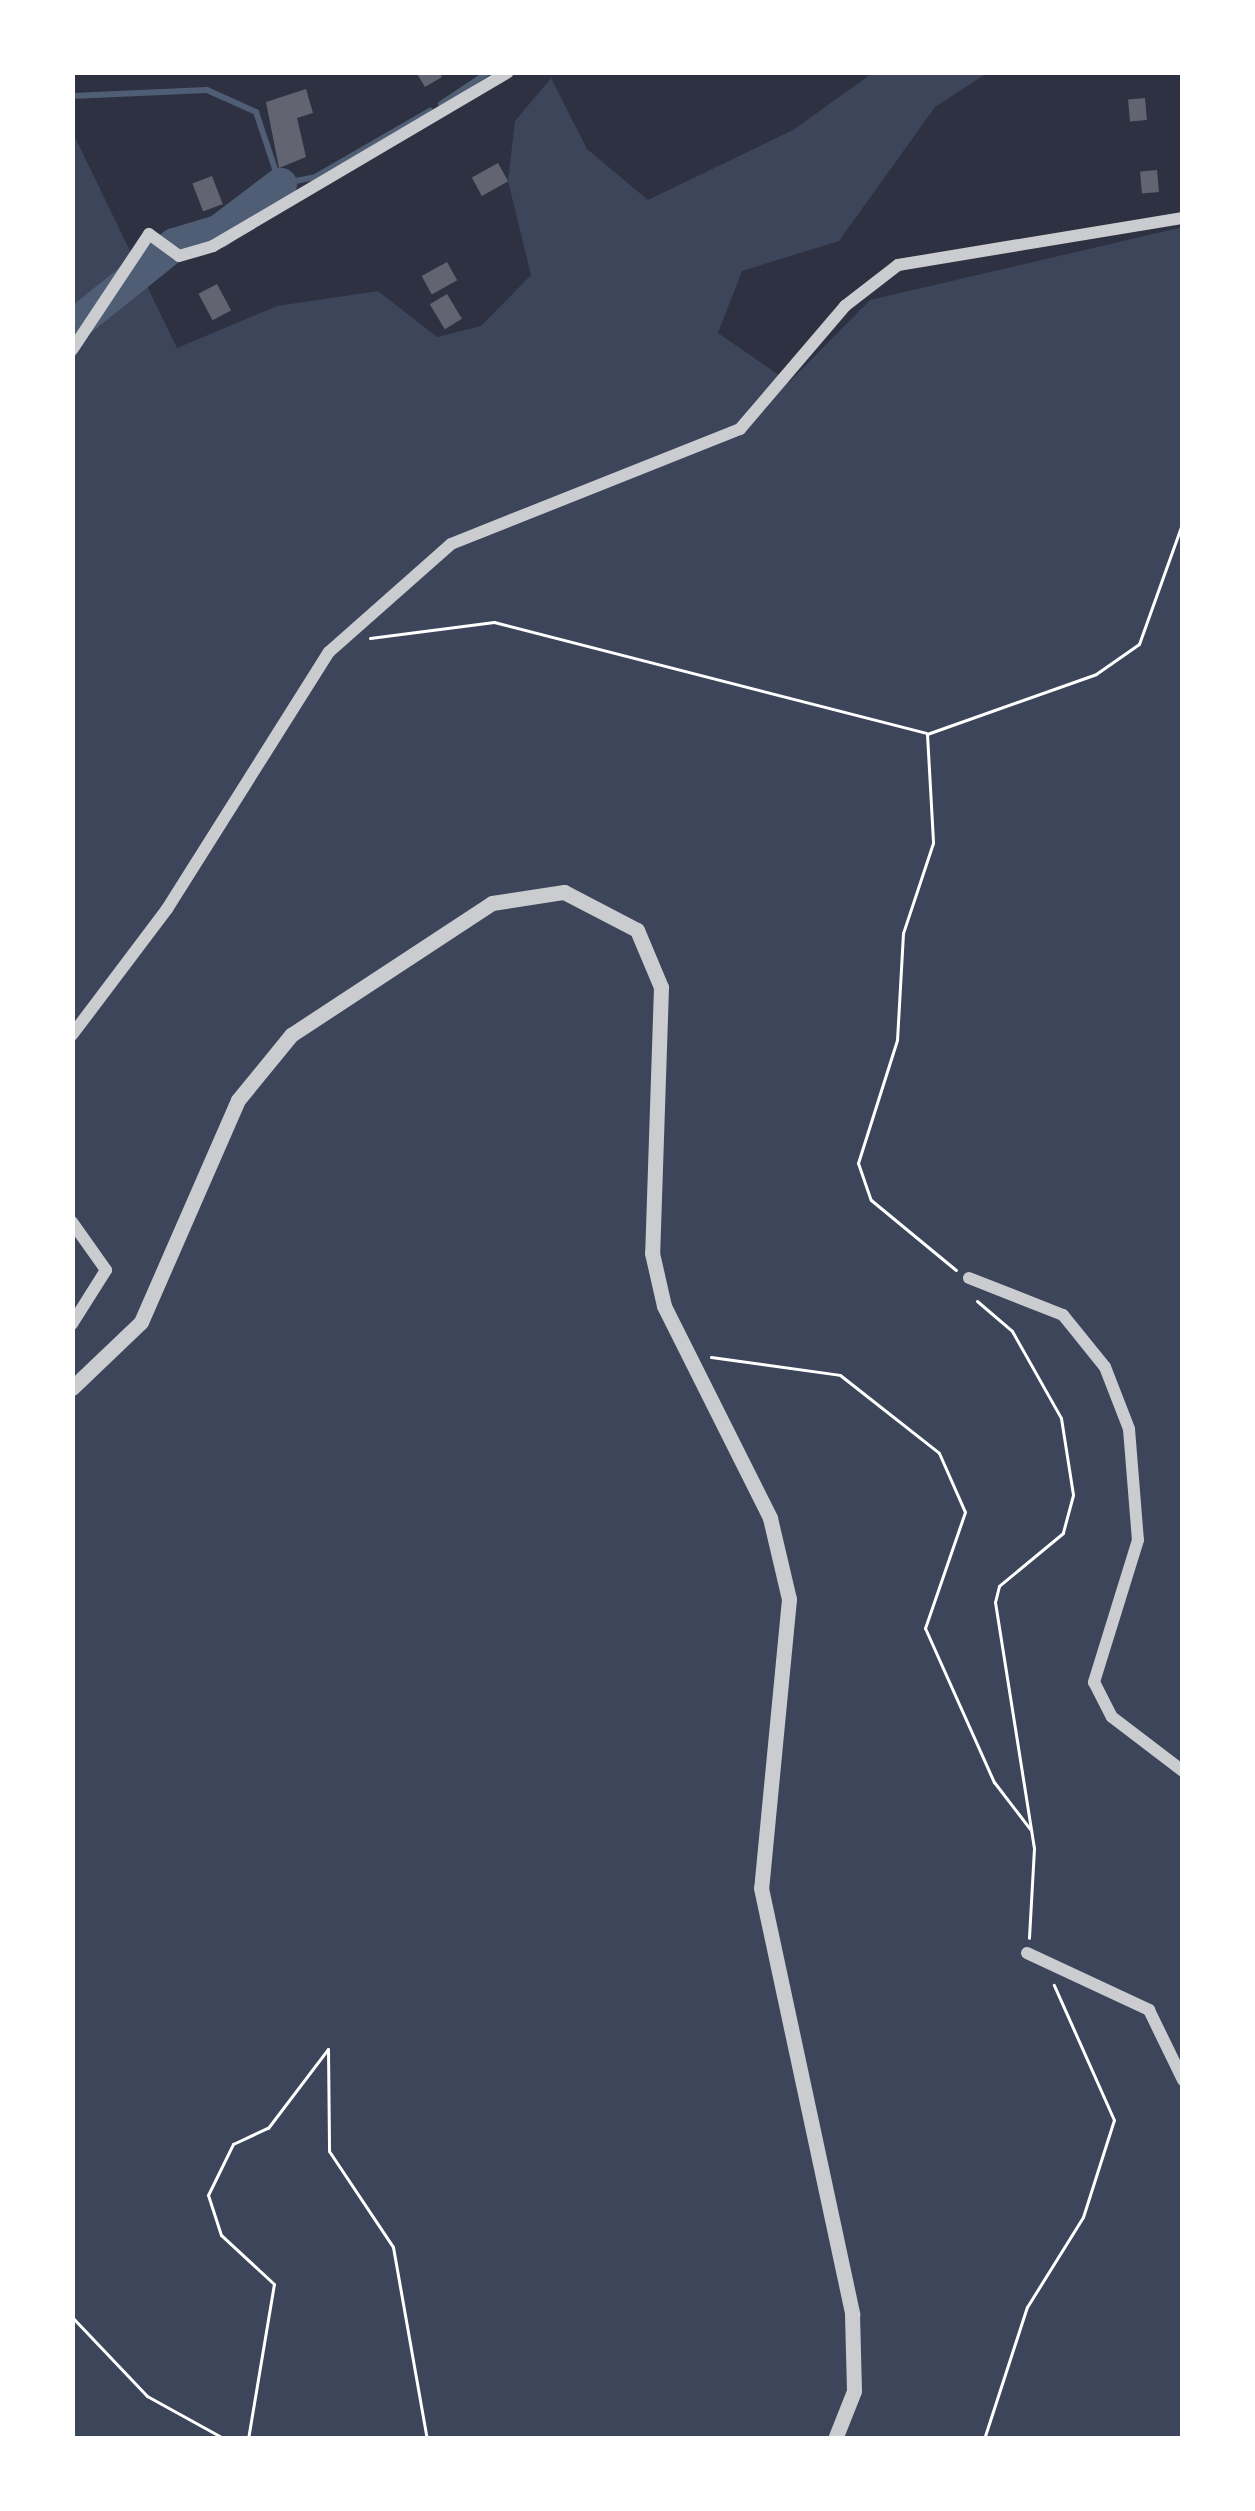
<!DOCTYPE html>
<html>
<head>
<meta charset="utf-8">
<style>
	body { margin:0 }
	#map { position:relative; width:1255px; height:2511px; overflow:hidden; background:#2d3142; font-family:Quicksand,sans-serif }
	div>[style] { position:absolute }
	.green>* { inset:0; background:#3c4559 }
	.stream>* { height:6px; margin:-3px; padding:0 3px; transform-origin:3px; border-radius:3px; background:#4f5d75 }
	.river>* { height:33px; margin:-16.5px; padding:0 16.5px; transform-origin:16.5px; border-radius:16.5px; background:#4f5d75 }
	.building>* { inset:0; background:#626471; transform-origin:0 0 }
	.path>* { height:3px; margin:-1.5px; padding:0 1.5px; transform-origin:1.5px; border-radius:1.5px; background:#fff }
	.minor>* { height:12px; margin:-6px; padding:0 6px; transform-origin:6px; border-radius:6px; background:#caccd0 }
	.tertiary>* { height:15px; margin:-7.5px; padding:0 7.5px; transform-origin:7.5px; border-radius:7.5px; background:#caccd0 }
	span { translate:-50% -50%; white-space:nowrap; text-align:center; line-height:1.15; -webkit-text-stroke:10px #fff; paint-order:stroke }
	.frame { position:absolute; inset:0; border:75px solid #fff; pointer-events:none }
</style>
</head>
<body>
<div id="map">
	<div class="green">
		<i style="clip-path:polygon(874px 72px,989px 72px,935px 107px,839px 241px,742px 271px,718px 333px,789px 382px,870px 300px,1183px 227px,1183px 2439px,72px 2439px,72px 131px,177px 348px,277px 306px,378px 291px,437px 337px,481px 326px,531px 275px,508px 181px,515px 121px,551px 78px,587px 149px,648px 200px,793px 130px)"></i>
	</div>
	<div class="stream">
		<i style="left:72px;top:96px;width:135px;rotate:-2.5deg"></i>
		<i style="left:207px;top:90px;width:54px;rotate:24.2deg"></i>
		<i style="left:256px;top:112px;width:76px;rotate:71.6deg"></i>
		<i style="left:280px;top:184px;width:36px;rotate:-11deg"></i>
		<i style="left:315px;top:177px;width:133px;rotate:-29.9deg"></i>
		<i style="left:441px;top:104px;width:58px;rotate:-33.7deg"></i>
	</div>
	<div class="river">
		<i style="left:72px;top:326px;width:131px;rotate:-38.8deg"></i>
		<i style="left:174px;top:244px;width:46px;rotate:-16.5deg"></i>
		<i style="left:218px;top:231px;width:78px;rotate:-37.2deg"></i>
	</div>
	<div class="building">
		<i style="clip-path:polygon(416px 72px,439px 72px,442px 77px,425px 87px)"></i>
		<i style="clip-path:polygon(306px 89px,313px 113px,297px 118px,306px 157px,279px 168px,266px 102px)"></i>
		<i style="left:1145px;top:98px;width:22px;height:17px;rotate:85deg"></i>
		<i style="left:498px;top:163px;width:21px;height:30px;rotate:61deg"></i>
		<i style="left:1157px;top:170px;width:22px;height:17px;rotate:85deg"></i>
		<i style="left:212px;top:176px;width:30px;height:21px;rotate:69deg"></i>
		<i style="left:447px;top:262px;width:21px;height:29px;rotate:61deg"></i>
		<i style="left:217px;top:284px;width:30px;height:21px;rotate:62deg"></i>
		<i style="left:447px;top:294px;width:29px;height:20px;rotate:59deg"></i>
	</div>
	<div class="path">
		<i style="left:370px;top:638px;width:125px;rotate:-7.4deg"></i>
		<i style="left:494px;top:622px;width:446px;rotate:14.4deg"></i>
		<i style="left:927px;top:734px;width:109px;rotate:86.8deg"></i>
		<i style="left:933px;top:843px;width:95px;rotate:108.4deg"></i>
		<i style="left:903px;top:933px;width:107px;rotate:93.2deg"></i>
		<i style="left:897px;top:1040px;width:129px;rotate:107.6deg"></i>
		<i style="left:858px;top:1163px;width:39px;rotate:71deg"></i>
		<i style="left:871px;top:1200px;width:110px;rotate:39.5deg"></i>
		<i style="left:927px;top:734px;width:179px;rotate:-19.5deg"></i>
		<i style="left:1096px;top:674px;width:52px;rotate:-34.9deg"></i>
		<i style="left:1139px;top:644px;width:131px;rotate:-70.3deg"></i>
		<i style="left:977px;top:1301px;width:46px;rotate:40.6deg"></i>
		<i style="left:1012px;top:1331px;width:100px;rotate:60.6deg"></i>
		<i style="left:1061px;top:1418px;width:78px;rotate:81.1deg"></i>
		<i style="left:1073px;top:1495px;width:39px;rotate:105deg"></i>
		<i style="left:1063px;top:1533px;width:83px;rotate:140.4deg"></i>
		<i style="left:999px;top:1586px;width:16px;rotate:104deg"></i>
		<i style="left:995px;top:1602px;width:249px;rotate:81deg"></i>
		<i style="left:1034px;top:1848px;width:90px;rotate:93.2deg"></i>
		<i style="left:711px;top:1357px;width:130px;rotate:7.9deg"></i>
		<i style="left:840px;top:1375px;width:126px;rotate:38.2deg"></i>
		<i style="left:939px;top:1453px;width:64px;rotate:66.2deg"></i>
		<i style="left:965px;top:1512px;width:123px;rotate:109deg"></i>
		<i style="left:925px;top:1628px;width:169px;rotate:65.9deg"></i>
		<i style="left:994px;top:1782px;width:59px;rotate:52.5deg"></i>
		<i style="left:72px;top:2317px;width:109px;rotate:46.5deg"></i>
		<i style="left:147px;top:2396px;width:89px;rotate:28.9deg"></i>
		<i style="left:248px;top:2439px;width:157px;rotate:-80.5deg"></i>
		<i style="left:274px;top:2284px;width:72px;rotate:-137.2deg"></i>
		<i style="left:221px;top:2235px;width:42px;rotate:-108deg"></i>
		<i style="left:208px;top:2195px;width:57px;rotate:-63.9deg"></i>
		<i style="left:233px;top:2144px;width:38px;rotate:-25deg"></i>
		<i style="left:268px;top:2128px;width:99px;rotate:-52.8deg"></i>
		<i style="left:328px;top:2049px;width:102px;rotate:89.4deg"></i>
		<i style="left:329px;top:2151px;width:115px;rotate:56.3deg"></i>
		<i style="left:393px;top:2247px;width:195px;rotate:80deg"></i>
		<i style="left:984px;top:2439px;width:139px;rotate:-72deg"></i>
		<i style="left:1027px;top:2307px;width:106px;rotate:-58.1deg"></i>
		<i style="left:1083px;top:2217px;width:102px;rotate:-72.3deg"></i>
		<i style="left:1114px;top:2120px;width:148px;rotate:-114deg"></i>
	</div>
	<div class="minor">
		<i style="left:72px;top:350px;width:139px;rotate:-56.4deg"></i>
		<i style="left:149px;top:234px;width:37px;rotate:36deg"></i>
		<i style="left:179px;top:256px;width:35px;rotate:-16deg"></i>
		<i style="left:213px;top:246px;width:342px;rotate:-30.5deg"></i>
		<i style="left:72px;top:1035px;width:158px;rotate:-53deg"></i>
		<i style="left:167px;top:909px;width:304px;rotate:-57.8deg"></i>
		<i style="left:329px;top:652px;width:163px;rotate:-41.5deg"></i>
		<i style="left:451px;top:544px;width:311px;rotate:-21.7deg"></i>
		<i style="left:740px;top:429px;width:162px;rotate:-49.5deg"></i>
		<i style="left:845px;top:306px;width:67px;rotate:-37.7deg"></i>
		<i style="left:898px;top:265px;width:289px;rotate:-9.4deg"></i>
		<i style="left:72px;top:1222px;width:59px;rotate:54.7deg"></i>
		<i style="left:106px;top:1270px;width:64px;rotate:122.2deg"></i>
		<i style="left:969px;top:1278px;width:101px;rotate:21.5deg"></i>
		<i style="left:1063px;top:1315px;width:67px;rotate:51.1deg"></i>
		<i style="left:1105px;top:1367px;width:66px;rotate:68.8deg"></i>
		<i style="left:1129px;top:1429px;width:111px;rotate:85.4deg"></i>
		<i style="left:1138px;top:1540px;width:149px;rotate:107.2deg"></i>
		<i style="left:1094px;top:1682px;width:39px;rotate:63deg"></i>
		<i style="left:1112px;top:1717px;width:89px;rotate:37.3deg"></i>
		<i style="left:1027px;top:1953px;width:135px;rotate:25deg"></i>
		<i style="left:1149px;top:2010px;width:78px;rotate:64.1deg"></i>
	</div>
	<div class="tertiary">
		<i style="left:72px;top:1388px;width:95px;rotate:-43.7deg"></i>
		<i style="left:141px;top:1322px;width:242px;rotate:-66.4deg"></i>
		<i style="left:238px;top:1100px;width:84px;rotate:-50.8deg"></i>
		<i style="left:291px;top:1035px;width:240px;rotate:-33.3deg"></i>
		<i style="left:492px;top:903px;width:73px;rotate:-8.7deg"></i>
		<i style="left:564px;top:892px;width:82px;rotate:27.5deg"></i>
		<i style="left:637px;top:930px;width:62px;rotate:67.2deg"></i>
		<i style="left:661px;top:987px;width:266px;rotate:91.9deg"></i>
		<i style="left:652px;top:1253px;width:54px;rotate:77.2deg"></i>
		<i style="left:664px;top:1306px;width:237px;rotate:63.4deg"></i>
		<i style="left:770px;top:1518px;width:83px;rotate:76.8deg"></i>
		<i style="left:789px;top:1599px;width:290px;rotate:95.5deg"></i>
		<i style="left:761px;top:1888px;width:436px;rotate:77.9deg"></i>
		<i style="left:852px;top:2314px;width:77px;rotate:88.5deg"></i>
		<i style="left:854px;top:2391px;width:52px;rotate:111.6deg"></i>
	</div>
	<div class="frame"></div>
</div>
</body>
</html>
